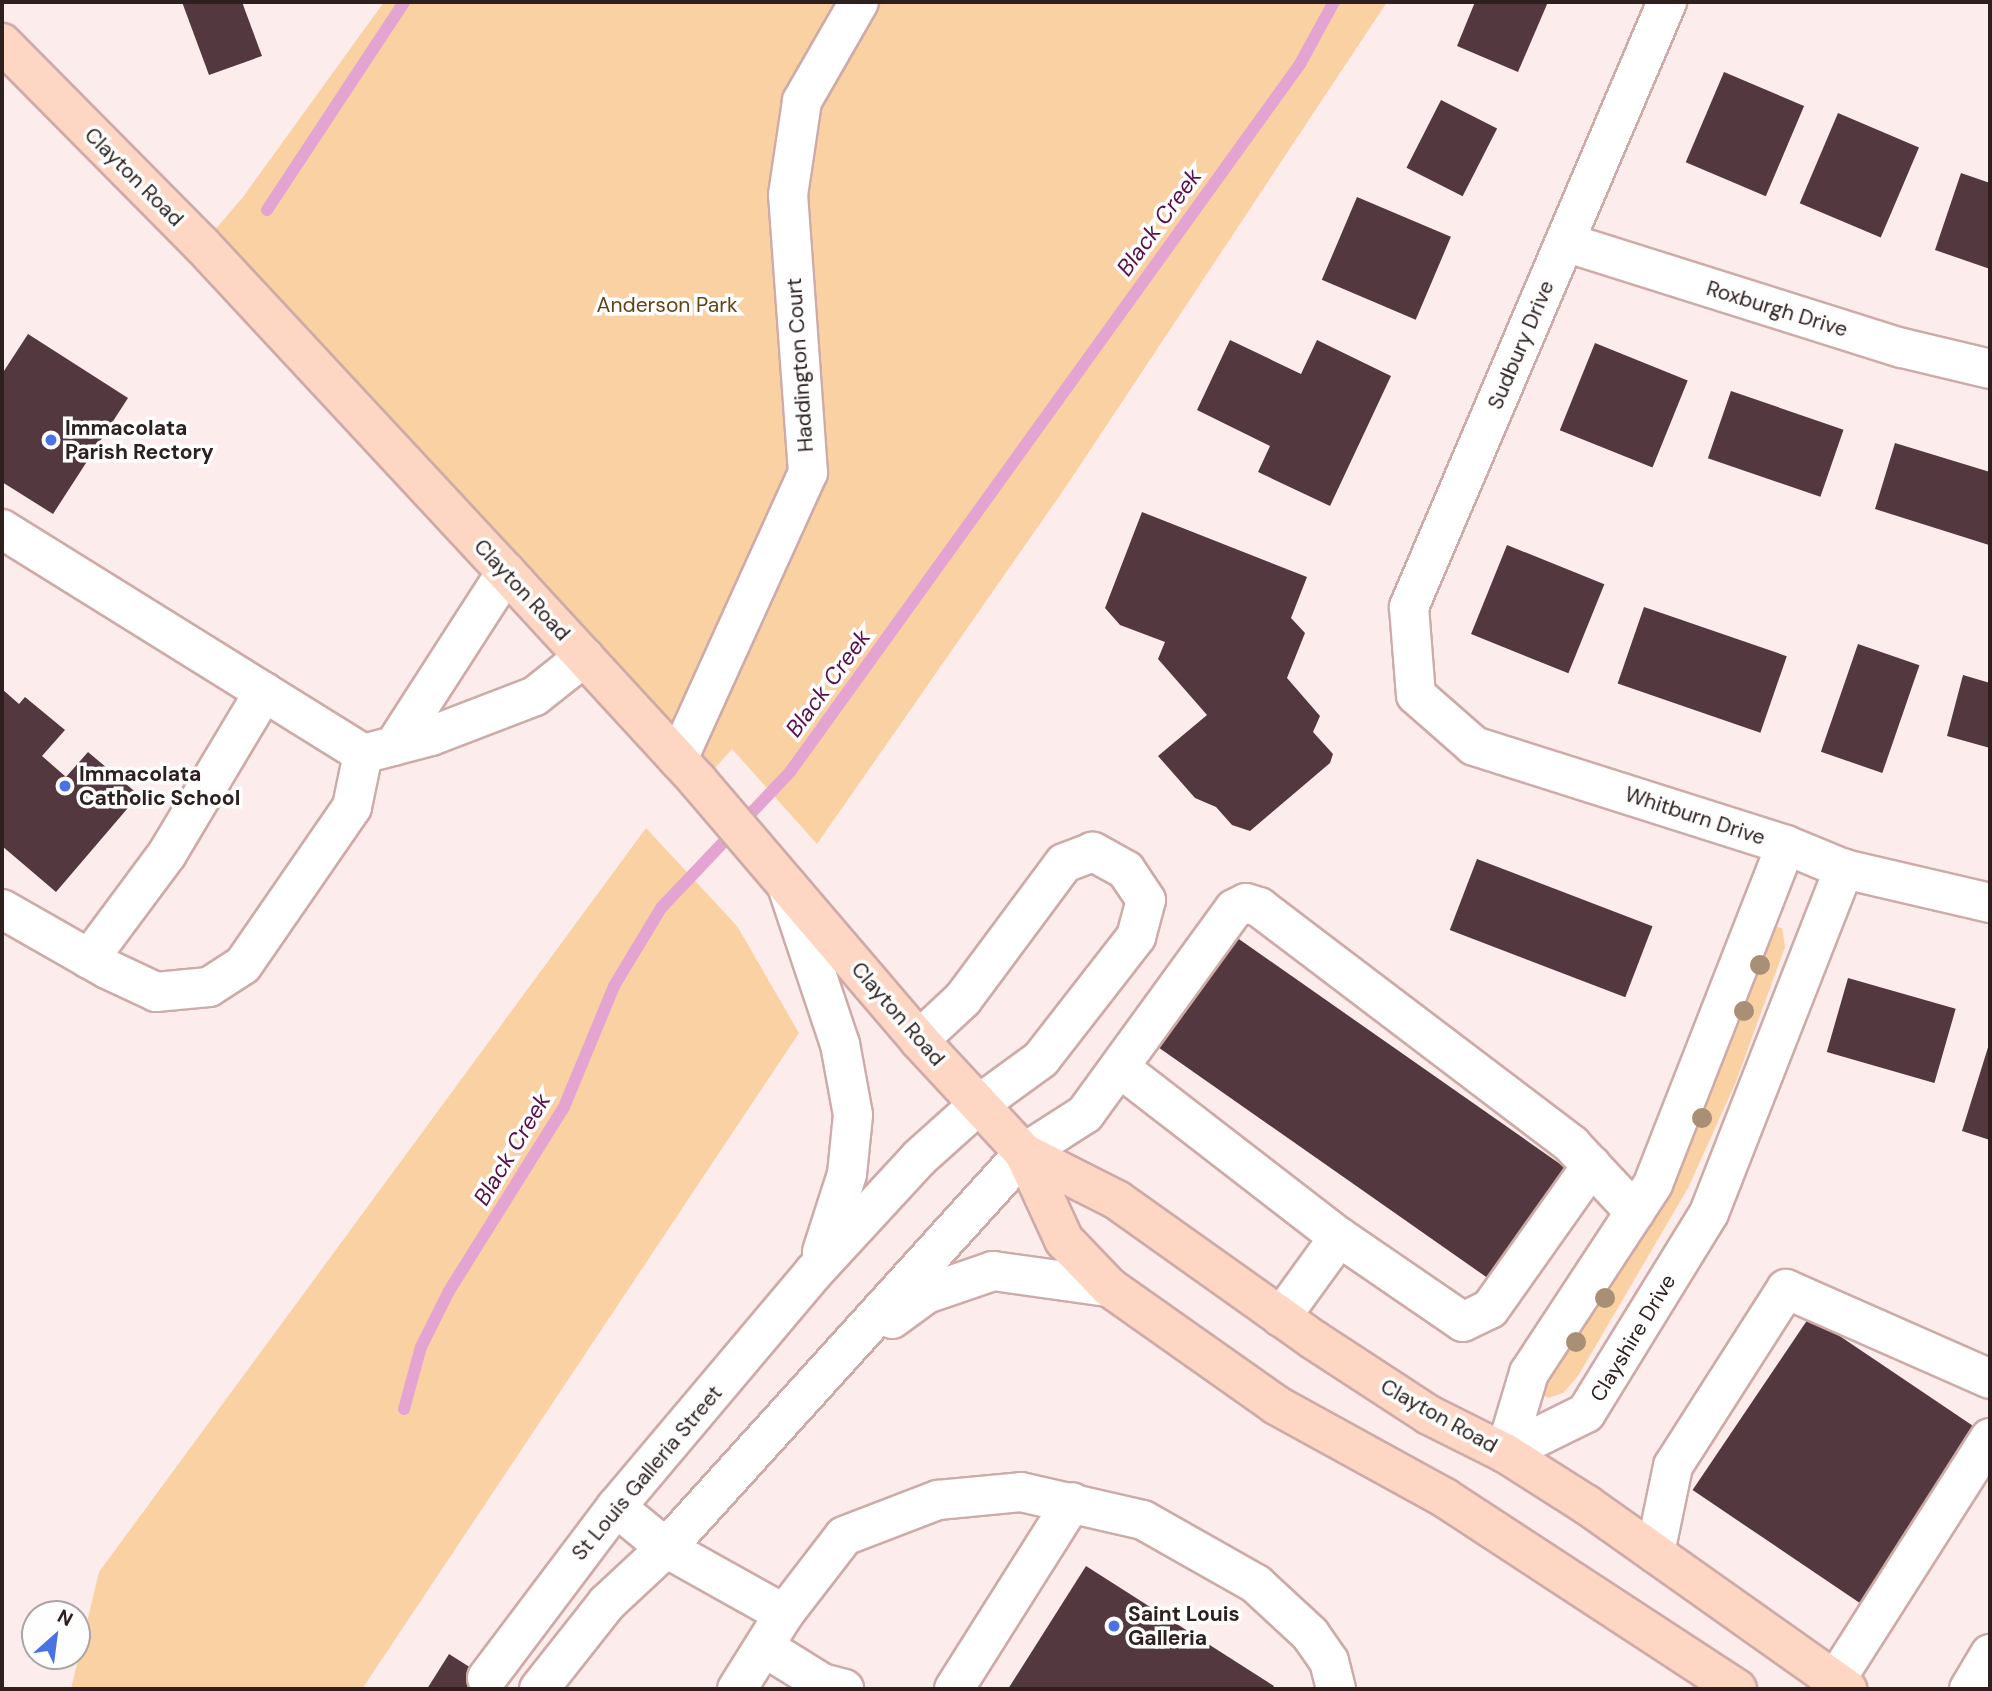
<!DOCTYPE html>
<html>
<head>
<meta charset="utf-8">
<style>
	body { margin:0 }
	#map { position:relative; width:1992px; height:1691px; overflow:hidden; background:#fcedec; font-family:"DM Sans",sans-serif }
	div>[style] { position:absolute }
	.green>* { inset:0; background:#f9d1a2 }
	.stream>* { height:12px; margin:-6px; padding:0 6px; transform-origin:6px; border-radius:6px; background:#e4a4d2 }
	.building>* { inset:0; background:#543840; transform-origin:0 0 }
	.roads { filter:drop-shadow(2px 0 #ceaba8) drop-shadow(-2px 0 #ceaba8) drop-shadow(0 2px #ceaba8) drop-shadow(0 -2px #ceaba8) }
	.minor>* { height:38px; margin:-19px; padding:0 19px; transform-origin:19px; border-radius:19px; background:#fff }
	.major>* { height:38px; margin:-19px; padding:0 19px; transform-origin:19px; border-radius:19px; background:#fdd7c4 }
	.trees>* { width:20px; height:20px; margin:-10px; border-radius:50%; background:#a88f75 }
	.dots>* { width:19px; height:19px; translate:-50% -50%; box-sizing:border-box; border:4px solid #fefefe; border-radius:50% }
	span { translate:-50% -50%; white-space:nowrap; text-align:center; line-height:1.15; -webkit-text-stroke:7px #fefefe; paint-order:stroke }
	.street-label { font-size:21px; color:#2d201f }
	.park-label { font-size:21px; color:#634214 }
	.poi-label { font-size:21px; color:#2d201f; font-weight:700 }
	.left { translate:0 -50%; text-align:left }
	.water-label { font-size:23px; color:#590f4b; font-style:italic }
	.frame { position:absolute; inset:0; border:4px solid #2d201f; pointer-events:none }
	.north { position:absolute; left:21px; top:1600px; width:70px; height:70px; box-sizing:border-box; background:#fefefe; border:2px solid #aaa5a5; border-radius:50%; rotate:28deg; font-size:19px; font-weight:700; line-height:28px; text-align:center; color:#2d201f }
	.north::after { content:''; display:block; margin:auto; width:24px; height:32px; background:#4a72e5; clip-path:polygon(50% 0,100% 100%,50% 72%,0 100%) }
</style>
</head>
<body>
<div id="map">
	<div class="green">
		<i style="clip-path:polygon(384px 2px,1387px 2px,1069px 482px,817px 844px,732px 749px,700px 785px,202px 245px,243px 197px)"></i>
		<i style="clip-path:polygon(646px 828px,737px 926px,799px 1033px,362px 1689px,71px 1689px,99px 1572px)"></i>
		<i style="clip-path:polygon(1768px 925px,1782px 928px,1785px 947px,1735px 1084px,1688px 1188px,1578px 1376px,1563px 1393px,1548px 1398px,1541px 1394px,1544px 1370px)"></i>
	</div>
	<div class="stream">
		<i style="left:267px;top:210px;width:249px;rotate:-56.6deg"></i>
		<i style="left:404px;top:1409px;width:64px;rotate:-74.7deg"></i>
		<i style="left:421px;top:1347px;width:63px;rotate:-63.4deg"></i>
		<i style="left:449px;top:1291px;width:217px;rotate:-58deg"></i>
		<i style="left:564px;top:1107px;width:131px;rotate:-67.5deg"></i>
		<i style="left:614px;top:986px;width:91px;rotate:-58.9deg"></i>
		<i style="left:661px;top:908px;width:187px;rotate:-46.5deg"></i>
		<i style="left:790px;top:772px;width:873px;rotate:-54.23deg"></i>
		<i style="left:1300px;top:64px;width:71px;rotate:-61.3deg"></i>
	</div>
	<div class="building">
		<i style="clip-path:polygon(182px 2px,242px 2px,262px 56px,209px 75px)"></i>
		<i style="clip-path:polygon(1475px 2px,1548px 2px,1518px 72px,1457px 46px)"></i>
		<i style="left:1724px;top:72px;width:87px;height:98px;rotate:23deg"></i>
		<i style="left:1441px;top:100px;width:63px;height:76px;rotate:27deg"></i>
		<i style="left:1838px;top:113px;width:88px;height:98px;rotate:23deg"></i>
		<i style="clip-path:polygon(1961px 173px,1990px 183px,1990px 269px,1935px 250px)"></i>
		<i style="left:1357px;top:197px;width:102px;height:90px;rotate:23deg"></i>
		<i style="clip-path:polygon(28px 334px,128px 398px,53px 514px,2px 482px,2px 374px)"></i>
		<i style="clip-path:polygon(1230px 340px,1301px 374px,1317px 340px,1391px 376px,1330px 506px,1258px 472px,1270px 446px,1197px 410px)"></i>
		<i style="left:1595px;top:343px;width:100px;height:94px;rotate:22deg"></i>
		<i style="left:1731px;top:391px;width:119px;height:71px;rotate:19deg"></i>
		<i style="clip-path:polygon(1895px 443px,1990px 472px,1989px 545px,1875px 509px)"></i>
		<i style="clip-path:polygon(1142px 512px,1307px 577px,1291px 618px,1305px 633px,1287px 678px,1320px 716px,1313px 732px,1333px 754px,1330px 763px,1250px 831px,1232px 825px,1216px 807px,1195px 798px,1158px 756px,1207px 715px,1158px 659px,1165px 642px,1120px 625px,1105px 608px)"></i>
		<i style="left:1507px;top:545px;width:105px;height:96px;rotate:22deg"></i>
		<i style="left:1644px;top:607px;width:151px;height:81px;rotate:19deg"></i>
		<i style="left:1858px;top:644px;width:65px;height:114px;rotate:19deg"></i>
		<i style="clip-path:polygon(1963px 675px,1990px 683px,1990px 748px,1947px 736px)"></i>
		<i style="clip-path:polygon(2px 689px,19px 704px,25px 697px,65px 730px,42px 756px,66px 777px,88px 752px,139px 795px,56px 892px,2px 846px)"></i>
		<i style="left:1477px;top:859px;width:188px;height:76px;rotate:21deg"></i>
		<i style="left:1236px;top:937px;width:417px;height:135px;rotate:35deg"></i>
		<i style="left:1848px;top:978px;width:112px;height:77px;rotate:16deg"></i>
		<i style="clip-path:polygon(1990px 1041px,1990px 1140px,1962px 1131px)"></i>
		<i style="left:1810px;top:1316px;width:204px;height:210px;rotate:34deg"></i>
		<i style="clip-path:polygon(1086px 1566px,1274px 1686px,1272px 1689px,1008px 1689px)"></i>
		<i style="clip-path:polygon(449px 1654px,487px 1678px,504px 1689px,427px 1689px)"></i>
	</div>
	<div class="roads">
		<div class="minor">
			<i style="left:1667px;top:2px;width:658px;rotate:113.1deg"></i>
			<i style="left:1409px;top:607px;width:88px;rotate:85.5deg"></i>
			<i style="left:1416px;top:695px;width:77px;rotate:41.3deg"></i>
			<i style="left:1474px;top:746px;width:327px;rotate:17.6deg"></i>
			<i style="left:1786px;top:845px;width:63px;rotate:22.5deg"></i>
			<i style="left:1844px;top:869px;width:150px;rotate:13.1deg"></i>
			<i style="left:1565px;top:242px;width:353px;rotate:17.5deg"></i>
			<i style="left:1902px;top:348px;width:90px;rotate:13.4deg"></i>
			<i style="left:2px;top:529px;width:425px;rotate:31.9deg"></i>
			<i style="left:363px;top:754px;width:70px;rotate:-14.8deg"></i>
			<i style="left:431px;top:736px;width:111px;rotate:-21deg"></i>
			<i style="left:535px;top:696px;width:63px;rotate:-38.5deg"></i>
			<i style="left:394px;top:746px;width:207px;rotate:-57.2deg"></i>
			<i style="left:678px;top:759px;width:314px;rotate:-65.6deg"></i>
			<i style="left:808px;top:473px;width:279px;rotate:-94.1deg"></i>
			<i style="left:788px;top:195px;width:95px;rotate:-81.5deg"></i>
			<i style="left:802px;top:101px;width:114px;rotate:-60.1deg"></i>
			<i style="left:787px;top:886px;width:167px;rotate:71.5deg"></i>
			<i style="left:840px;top:1044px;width:72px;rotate:79.6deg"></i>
			<i style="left:853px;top:1115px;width:59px;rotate:95.8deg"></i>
			<i style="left:847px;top:1174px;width:82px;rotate:107.8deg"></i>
			<i style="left:2px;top:909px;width:121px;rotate:29.7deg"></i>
			<i style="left:107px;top:969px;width:54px;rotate:25.1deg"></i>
			<i style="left:156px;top:992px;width:53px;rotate:-5.4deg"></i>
			<i style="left:209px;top:987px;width:40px;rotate:-32.9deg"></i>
			<i style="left:243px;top:965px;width:192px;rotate:-55.4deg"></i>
			<i style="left:352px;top:807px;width:54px;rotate:-78.3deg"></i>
			<i style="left:89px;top:959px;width:131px;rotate:-53.4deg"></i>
			<i style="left:167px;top:854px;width:189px;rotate:-59.1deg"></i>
			<i style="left:1120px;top:1068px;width:277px;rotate:37.7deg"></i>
			<i style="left:1339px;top:1237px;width:99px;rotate:125.9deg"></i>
			<i style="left:1339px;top:1237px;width:150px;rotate:34.4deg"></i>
			<i style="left:1463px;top:1322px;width:30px;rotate:-26deg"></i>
			<i style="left:1490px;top:1309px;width:176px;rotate:-54.7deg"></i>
			<i style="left:892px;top:1319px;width:42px;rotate:-36.3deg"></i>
			<i style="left:926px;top:1294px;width:71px;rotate:-18.9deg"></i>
			<i style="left:993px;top:1271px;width:117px;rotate:7.9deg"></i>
			<i style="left:1505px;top:1453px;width:90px;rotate:-26.3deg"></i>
			<i style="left:1586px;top:1413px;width:235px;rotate:-58.4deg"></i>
			<i style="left:1709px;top:1213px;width:370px;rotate:-68.6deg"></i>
			<i style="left:1505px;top:1453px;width:84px;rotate:-73.3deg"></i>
			<i style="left:1529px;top:1373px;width:226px;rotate:-56.7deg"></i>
			<i style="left:1653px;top:1184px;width:364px;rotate:-68.6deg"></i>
			<i style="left:616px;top:1507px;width:65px;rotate:39.4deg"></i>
			<i style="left:666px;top:1548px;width:135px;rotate:29.2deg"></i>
			<i style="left:1655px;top:1553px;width:89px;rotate:-78.3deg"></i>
			<i style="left:1673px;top:1466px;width:210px;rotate:-57.4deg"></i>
			<i style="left:1786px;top:1289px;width:223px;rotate:23.8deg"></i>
			<i style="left:764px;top:1647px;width:68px;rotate:31.8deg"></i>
			<i style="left:822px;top:1683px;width:23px;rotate:15deg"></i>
			<i style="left:487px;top:1678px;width:214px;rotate:-53deg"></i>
			<i style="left:616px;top:1507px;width:306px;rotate:-49.9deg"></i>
			<i style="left:813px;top:1273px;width:156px;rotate:-47.3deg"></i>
			<i style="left:919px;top:1158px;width:79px;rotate:-41.9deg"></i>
			<i style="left:978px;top:1105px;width:78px;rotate:-36.1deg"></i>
			<i style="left:1041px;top:1059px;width:155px;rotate:-52.1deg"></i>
			<i style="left:1136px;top:937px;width:38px;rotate:-75deg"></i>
			<i style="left:1146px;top:900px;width:36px;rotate:-124deg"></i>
			<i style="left:1126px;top:870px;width:38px;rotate:-151deg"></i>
			<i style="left:1093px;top:852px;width:31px;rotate:159deg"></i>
			<i style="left:1064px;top:863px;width:169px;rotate:126.6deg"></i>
			<i style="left:963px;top:999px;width:60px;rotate:137deg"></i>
			<i style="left:1835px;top:1681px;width:288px;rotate:-57.5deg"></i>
			<i style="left:539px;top:1689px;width:110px;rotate:-51.7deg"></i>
			<i style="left:607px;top:1603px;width:81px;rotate:-43deg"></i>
			<i style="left:666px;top:1548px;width:533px;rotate:-47.81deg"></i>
			<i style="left:1024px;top:1153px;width:72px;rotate:-32.6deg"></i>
			<i style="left:1085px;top:1114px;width:253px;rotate:-54deg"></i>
			<i style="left:1234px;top:909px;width:13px;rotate:-27deg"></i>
			<i style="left:1246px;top:903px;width:14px;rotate:17deg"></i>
			<i style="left:1259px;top:907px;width:393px;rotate:37.2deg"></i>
			<i style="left:1572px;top:1145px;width:92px;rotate:46.8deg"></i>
			<i style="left:737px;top:1689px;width:89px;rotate:-57.9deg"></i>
			<i style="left:784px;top:1614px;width:98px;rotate:-52.4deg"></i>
			<i style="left:844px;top:1536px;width:101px;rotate:-21deg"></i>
			<i style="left:938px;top:1500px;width:83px;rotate:-5.5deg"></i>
			<i style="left:1021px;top:1492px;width:125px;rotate:12.9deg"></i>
			<i style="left:1143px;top:1520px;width:130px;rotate:29.5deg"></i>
			<i style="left:1256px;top:1584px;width:74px;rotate:42.8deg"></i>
			<i style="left:1310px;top:1634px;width:33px;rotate:55deg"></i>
			<i style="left:1329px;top:1661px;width:29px;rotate:76deg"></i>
			<i style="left:954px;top:1689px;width:221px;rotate:-57.7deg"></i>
			<i style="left:1969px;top:1689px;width:41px;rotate:-59deg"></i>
		</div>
		<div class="major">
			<i style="left:2px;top:43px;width:284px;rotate:45.3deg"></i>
			<i style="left:202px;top:245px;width:461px;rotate:47.1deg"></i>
			<i style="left:516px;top:583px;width:269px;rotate:47.4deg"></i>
			<i style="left:698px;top:781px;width:340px;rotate:49.5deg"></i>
			<i style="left:919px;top:1040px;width:154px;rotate:47.1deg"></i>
			<i style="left:1024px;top:1153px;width:104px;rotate:26.8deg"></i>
			<i style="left:1117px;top:1200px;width:242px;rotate:35.4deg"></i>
			<i style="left:1314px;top:1340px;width:137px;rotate:33.1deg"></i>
			<i style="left:1429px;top:1415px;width:85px;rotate:26.6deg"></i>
			<i style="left:1505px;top:1453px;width:97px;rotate:32.4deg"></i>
			<i style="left:1587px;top:1505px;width:319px;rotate:35.3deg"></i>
			<i style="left:1024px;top:1153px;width:96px;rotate:65.3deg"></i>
			<i style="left:1064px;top:1240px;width:65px;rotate:46.2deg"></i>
			<i style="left:1109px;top:1287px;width:204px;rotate:35.2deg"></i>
			<i style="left:1276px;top:1405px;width:193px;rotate:28.8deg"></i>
			<i style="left:1445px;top:1498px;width:349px;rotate:33.2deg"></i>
		</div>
	</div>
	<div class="trees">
		<i style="left:1760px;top:965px"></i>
		<i style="left:1744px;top:1011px"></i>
		<i style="left:1702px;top:1118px"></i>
		<i style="left:1605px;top:1298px"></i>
		<i style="left:1576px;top:1342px"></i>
	</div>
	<div class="dots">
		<i style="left:51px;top:440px;background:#4a72e5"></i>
		<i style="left:65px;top:786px;background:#4a72e5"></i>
		<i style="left:1114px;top:1626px;background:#4a72e5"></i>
	</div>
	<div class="street-label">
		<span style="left:134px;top:177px;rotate:45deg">Clayton Road</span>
		<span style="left:1777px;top:309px;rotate:17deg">Roxburgh Drive</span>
		<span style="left:1521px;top:345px;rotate:-67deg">Sudbury Drive</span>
		<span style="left:800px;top:365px;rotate:-94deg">Haddington Court</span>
		<span style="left:522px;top:590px;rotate:47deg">Clayton Road</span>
		<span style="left:1695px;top:816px;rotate:18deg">Whitburn Drive</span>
		<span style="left:898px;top:1014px;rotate:49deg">Clayton Road</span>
		<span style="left:1633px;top:1338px;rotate:-59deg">Clayshire Drive</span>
		<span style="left:1439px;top:1416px;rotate:29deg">Clayton Road</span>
		<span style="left:647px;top:1473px;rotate:-50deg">St Louis Galleria Street</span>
	</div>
	<div class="park-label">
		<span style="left:667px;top:305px">Anderson Park</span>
	</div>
	<div class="poi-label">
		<span class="left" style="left:65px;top:440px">Immacolata<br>Parish Rectory</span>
		<span class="left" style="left:79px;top:786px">Immacolata<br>Catholic School</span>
		<span class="left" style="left:1128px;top:1626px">Saint Louis<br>Galleria</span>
	</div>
	<div class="water-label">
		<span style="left:1159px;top:222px;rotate:-54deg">Black Creek</span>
		<span style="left:828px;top:683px;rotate:-54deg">Black Creek</span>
		<span style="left:512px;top:1149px;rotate:-59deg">Black Creek</span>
	</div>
	<div class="frame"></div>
	<div class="north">N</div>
</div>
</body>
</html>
